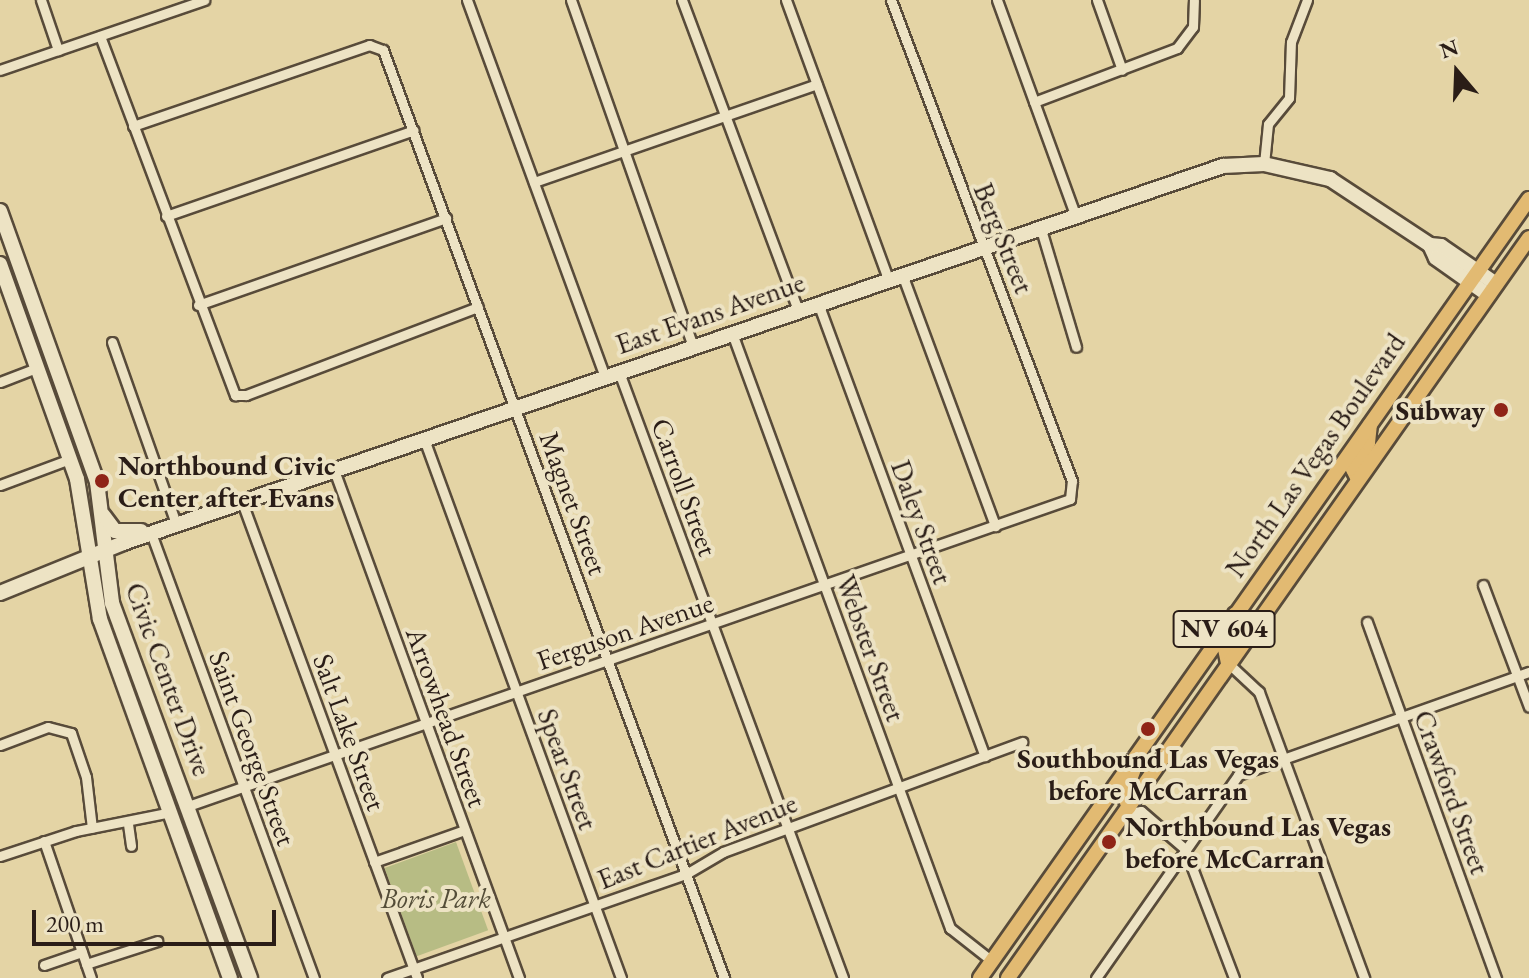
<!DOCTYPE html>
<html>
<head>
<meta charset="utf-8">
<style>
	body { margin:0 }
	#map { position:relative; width:1529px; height:978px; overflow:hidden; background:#e4d4a5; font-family:"EB Garamond",serif }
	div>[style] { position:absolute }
	.green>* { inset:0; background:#b7bc84; transform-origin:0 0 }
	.roads { filter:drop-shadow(2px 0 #584b3a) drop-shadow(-2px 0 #584b3a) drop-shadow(0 2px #584b3a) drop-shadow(0 -2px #584b3a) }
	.street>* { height:9px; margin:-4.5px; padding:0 4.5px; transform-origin:4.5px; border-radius:4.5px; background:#ede3c4 }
	.secondary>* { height:14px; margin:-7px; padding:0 7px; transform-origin:7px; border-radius:7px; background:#ede3c4 }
	.primary>* { height:14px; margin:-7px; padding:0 7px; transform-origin:7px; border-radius:7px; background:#e2ba72 }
	.dots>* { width:22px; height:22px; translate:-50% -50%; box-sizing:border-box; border:4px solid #ede3c4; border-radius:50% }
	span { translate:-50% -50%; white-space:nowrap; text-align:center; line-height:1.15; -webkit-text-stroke:8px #ede3c4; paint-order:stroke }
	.shield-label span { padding:2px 6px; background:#ede3c4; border:2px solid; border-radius:6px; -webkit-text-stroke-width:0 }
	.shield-label { font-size:26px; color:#2a1d17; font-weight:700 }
	.street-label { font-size:28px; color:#2a1d17 }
	.poi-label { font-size:28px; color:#2a1d17; font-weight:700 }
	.right { translate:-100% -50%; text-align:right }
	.left { translate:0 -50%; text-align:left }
	.park-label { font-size:28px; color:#544d38; font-style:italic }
	.north { position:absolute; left:1417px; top:32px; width:80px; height:80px; -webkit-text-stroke:6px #ede3c4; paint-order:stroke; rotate:341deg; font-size:22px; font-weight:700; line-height:32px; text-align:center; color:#2a1d17 }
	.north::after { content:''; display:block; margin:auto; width:28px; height:36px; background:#2a1d17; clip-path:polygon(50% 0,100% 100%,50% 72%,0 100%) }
	.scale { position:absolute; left:32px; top:910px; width:244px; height:36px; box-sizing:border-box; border:4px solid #2a1d17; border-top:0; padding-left:10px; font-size:24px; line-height:28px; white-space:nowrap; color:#2a1d17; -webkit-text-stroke:6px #ede3c4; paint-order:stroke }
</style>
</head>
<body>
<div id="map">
	<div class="green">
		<i style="left:456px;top:842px;width:94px;height:76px;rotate:70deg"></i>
	</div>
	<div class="roads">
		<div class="street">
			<i style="left:41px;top:0;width:53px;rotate:71.2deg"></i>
			<i style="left:467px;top:0;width:401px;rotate:69.9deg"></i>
			<i style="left:571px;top:0;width:367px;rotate:70.6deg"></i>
			<i style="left:682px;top:0;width:331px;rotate:69.5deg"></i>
			<i style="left:786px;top:0;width:297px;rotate:69.9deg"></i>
			<i style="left:997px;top:0;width:228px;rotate:70deg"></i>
			<i style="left:1097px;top:0;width:74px;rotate:70.3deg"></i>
			<i style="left:100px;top:36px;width:384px;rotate:69.4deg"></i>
			<i style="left:235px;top:395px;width:11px"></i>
			<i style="left:246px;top:395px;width:248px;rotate:-20.8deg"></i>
			<i style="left:0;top:70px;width:216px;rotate:-18.9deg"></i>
			<i style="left:1034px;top:102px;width:153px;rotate:-20.7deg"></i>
			<i style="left:1177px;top:48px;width:26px;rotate:-53deg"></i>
			<i style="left:1193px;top:27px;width:27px;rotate:-88deg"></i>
			<i style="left:133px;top:126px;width:250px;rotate:-18.9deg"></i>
			<i style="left:369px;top:45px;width:15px;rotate:20deg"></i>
			<i style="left:383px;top:50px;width:989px;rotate:69.82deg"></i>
			<i style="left:1264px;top:164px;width:40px;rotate:-84.3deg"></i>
			<i style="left:1268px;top:124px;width:33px;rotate:-51deg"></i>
			<i style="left:1289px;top:98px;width:56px;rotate:-88deg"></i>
			<i style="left:1291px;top:42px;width:45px;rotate:-69.1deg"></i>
			<i style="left:534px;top:182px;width:299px;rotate:-19.1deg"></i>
			<i style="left:166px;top:216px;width:262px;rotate:-19.1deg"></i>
			<i style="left:1040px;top:226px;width:126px;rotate:73.4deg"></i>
			<i style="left:902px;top:274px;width:269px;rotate:69.7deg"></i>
			<i style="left:818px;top:303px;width:483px;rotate:69.8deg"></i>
			<i style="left:198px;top:305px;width:263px;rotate:-19.3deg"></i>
			<i style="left:732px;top:333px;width:634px;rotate:69.88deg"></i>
			<i style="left:950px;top:928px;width:53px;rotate:38.2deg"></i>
			<i style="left:112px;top:342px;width:193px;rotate:70.6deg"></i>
			<i style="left:619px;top:372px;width:646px;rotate:69.71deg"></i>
			<i style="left:0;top:382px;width:40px;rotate:-21deg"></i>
			<i style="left:424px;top:439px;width:574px;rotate:69.92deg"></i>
			<i style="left:334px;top:470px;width:541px;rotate:69.99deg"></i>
			<i style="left:0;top:485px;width:75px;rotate:-20.4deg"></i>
			<i style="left:242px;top:502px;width:507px;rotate:69.81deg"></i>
			<i style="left:151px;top:533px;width:474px;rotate:69.9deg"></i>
			<i style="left:1483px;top:585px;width:130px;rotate:69.3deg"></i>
			<i style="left:1367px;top:622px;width:379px;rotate:70.1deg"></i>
			<i style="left:1228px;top:663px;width:42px;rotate:43.1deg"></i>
			<i style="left:1259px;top:692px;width:305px;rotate:69.8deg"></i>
			<i style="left:0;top:745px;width:51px;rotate:-20.6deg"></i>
			<i style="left:48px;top:727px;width:24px;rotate:15deg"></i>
			<i style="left:71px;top:733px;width:46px;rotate:71.2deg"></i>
			<i style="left:86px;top:777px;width:51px;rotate:83.3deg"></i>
			<i style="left:188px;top:806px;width:934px;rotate:-19.19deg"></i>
			<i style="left:1070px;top:499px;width:18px;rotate:-84deg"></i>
			<i style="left:1072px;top:481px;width:514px;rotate:-110.62deg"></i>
			<i style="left:1132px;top:810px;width:9px;rotate:69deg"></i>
			<i style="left:1135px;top:818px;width:34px;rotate:27deg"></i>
			<i style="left:1135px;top:812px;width:6px;rotate:-9deg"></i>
			<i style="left:1141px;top:811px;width:58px;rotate:40.8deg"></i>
			<i style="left:1185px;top:849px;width:138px;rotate:69.2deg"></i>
			<i style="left:128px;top:824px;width:22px;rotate:82deg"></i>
			<i style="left:44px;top:841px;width:145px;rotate:71.1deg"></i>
			<i style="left:0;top:856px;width:80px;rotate:-18.2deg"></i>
			<i style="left:76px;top:831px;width:97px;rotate:-11.3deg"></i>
			<i style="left:374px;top:862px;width:96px;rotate:-19.4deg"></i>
			<i style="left:86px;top:964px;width:75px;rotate:-17.9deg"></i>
			<i style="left:44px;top:965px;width:40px;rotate:-18.9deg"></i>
			<i style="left:387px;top:978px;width:317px;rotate:-19.2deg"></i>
			<i style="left:686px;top:874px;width:43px;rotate:-30.7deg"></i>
			<i style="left:723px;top:852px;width:319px;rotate:-20.2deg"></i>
			<i style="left:1096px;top:978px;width:248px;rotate:-55deg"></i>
			<i style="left:1238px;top:775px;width:309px;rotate:-19.5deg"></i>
		</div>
		<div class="secondary">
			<i style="left:0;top:211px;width:288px;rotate:70.3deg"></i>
			<i style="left:97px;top:482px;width:122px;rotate:82.9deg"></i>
			<i style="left:112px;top:603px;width:400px;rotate:69.8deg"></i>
			<i style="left:1430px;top:245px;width:11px;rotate:5deg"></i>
			<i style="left:1441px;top:246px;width:67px;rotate:34.6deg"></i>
			<i style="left:0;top:264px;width:228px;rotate:70.3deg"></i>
			<i style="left:77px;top:479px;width:142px;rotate:80.7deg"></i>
			<i style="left:100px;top:619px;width:382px;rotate:70.1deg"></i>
			<i style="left:103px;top:515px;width:20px;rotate:53deg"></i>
			<i style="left:115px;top:531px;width:26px"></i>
			<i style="left:0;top:593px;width:133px;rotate:-22.1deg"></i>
			<i style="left:123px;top:543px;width:1163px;rotate:-18.92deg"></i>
			<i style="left:1223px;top:166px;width:41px;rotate:-2.8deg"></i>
			<i style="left:1264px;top:164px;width:68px;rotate:12.8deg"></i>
			<i style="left:1330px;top:179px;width:120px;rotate:33.4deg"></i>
			<i style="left:1430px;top:245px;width:14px;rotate:65deg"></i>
			<i style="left:1436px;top:258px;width:64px;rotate:35.4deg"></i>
		</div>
		<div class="primary">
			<i style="left:1358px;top:479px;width:11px;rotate:-117deg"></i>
			<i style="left:1353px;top:469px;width:30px;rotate:-60deg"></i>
			<i style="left:1368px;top:443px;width:18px;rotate:-84deg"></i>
			<i style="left:1228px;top:663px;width:14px;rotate:-102deg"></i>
			<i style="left:1225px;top:649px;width:25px;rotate:-61deg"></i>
			<i style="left:1237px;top:627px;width:13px;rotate:-99deg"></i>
			<i style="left:1129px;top:807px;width:13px;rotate:-113deg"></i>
			<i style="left:1124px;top:795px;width:26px;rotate:-69deg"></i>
			<i style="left:980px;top:978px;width:953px;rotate:-54.83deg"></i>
			<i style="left:1008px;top:978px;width:905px;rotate:-54.85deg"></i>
		</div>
	</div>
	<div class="dots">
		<i style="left:1501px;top:410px;background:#8f2418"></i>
		<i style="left:102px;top:481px;background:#8f2418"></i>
		<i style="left:1148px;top:729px;background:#8f2418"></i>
		<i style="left:1109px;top:842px;background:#8f2418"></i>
	</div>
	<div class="shield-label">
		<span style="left:1224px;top:629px">NV 604</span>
	</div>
	<div class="street-label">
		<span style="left:1004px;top:238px;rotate:68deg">Berg Street</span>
		<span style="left:710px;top:313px;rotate:-19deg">East Evans Avenue</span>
		<span style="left:1315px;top:455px;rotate:-55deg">North Las Vegas Boulevard</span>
		<span style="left:685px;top:487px;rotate:70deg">Carroll Street</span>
		<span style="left:574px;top:503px;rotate:70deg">Magnet Street</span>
		<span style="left:922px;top:522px;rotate:70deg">Daley Street</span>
		<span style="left:625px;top:631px;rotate:-19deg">Ferguson Avenue</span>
		<span style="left:871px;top:648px;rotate:70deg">Webster Street</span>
		<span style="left:169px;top:679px;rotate:70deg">Civic Center Drive</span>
		<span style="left:447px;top:717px;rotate:70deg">Arrowhead Street</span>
		<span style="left:350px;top:732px;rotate:70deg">Salt Lake Street</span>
		<span style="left:253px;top:748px;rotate:70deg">Saint George Street</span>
		<span style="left:568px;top:769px;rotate:70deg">Spear Street</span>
		<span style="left:1452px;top:792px;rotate:70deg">Crawford Street</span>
		<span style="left:697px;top:841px;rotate:-22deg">East Cartier Avenue</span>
	</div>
	<div class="poi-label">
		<span class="right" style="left:1485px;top:410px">Subway</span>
		<span class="left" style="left:118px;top:481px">Northbound Civic<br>Center after Evans</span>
		<span style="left:1148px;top:774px">Southbound Las Vegas<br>before McCarran</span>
		<span class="left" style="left:1125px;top:842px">Northbound Las Vegas<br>before McCarran</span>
	</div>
	<div class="park-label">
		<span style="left:436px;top:898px">Boris Park</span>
	</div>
	<div class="north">N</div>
	<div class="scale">200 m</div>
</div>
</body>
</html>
